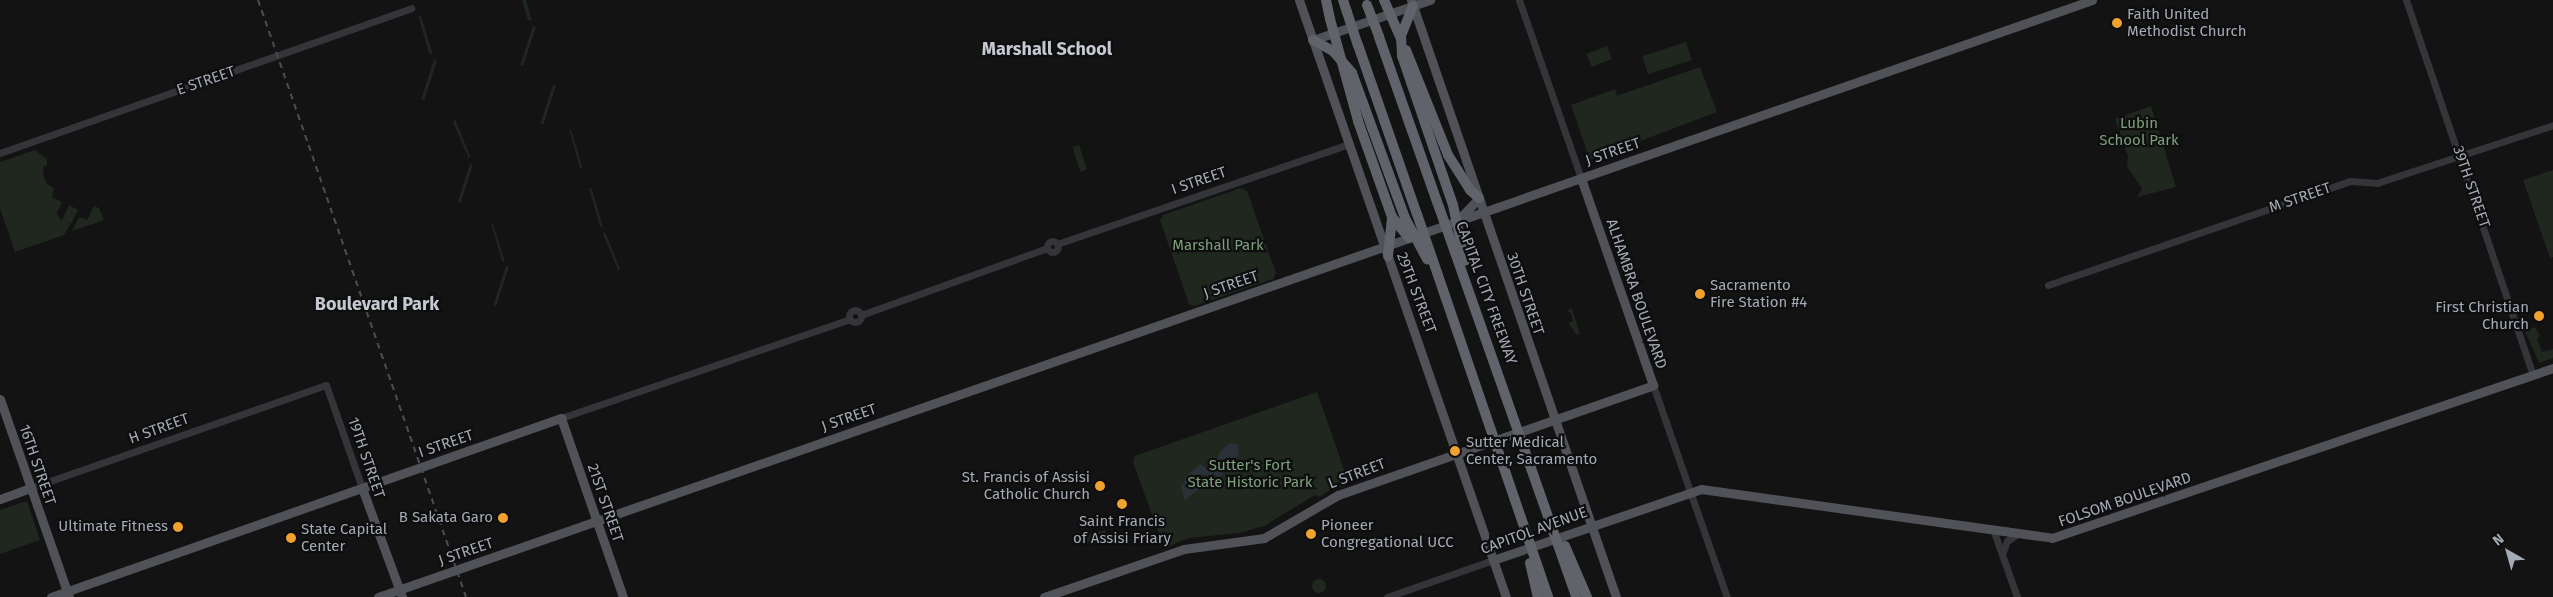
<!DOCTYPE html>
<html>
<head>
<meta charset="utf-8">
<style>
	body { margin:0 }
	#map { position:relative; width:2553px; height:597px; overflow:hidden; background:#131314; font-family:"Fira Sans",sans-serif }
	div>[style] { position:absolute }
	.green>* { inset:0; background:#1f271f; transform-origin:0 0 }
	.round { border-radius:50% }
	.water>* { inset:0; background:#293238 }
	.minor>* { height:7px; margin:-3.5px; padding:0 3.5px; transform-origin:3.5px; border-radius:3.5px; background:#343539 }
	.minor>.ring { margin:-3.5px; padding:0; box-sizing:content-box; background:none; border:7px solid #343539; border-radius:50% }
	.major>* { height:9px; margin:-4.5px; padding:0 4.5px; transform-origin:4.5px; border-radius:4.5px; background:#505258 }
	.highway>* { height:10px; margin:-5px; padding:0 5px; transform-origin:5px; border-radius:5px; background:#60636a }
	.rail>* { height:2px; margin-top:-1px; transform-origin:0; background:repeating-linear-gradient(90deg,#4b4d52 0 6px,transparent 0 11px) }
	.highway-bridge>* { height:10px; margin:-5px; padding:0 5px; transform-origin:5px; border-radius:5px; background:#60636a }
	.dots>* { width:14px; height:14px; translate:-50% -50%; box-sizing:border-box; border:2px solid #0e0e0f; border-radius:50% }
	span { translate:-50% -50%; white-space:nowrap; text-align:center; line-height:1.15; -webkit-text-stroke:4.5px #0e0e0f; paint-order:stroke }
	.poi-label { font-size:15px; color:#a4aab5 }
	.left { translate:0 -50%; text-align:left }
	.right { translate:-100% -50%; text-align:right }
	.street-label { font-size:15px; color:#a4aab5 }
	.park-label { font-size:15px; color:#7ba07b }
	.quarter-label { font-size:18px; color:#c5c9d1; font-weight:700 }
	.north { position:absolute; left:2483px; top:527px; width:50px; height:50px; -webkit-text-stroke:4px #0e0e0f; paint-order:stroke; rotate:322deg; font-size:14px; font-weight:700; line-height:20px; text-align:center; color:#a4aab5 }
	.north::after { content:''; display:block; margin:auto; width:18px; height:22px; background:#a4aab5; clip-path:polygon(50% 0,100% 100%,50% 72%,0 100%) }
</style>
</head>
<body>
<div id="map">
	<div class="green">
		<i style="clip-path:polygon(522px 0,526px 0,532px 21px,528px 20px)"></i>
		<i style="clip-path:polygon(418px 15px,421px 16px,433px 55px,429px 53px)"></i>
		<i style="left:533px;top:26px;width:3px;height:41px;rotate:18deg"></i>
		<i style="left:1686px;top:42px;width:19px;height:46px;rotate:72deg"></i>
		<i style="left:1607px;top:46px;width:14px;height:22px;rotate:69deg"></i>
		<i style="left:434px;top:60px;width:3px;height:41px;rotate:18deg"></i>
		<i style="clip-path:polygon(1700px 67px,1717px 112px,1590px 160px,1571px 105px,1615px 89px,1617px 96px)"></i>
		<i style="left:553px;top:85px;width:3px;height:40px;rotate:18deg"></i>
		<i style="clip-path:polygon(2151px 106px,2176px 187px,2137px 197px,2142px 189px,2127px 166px,2128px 156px,2115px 119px)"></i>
		<i style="clip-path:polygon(455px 119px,470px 156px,469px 159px,453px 122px)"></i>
		<i style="clip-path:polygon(569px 129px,571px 130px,583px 169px,580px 168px)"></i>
		<i style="left:1079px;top:145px;width:26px;height:7px;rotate:72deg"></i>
		<i style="clip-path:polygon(35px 150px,47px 159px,47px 165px,43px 167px,44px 177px,47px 184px,54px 188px,52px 197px,62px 202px,57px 213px,59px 218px,62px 220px,69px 205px,78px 210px,71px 224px,64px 221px,70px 224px,64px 235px,15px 252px,0 208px,0 162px)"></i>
		<i style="left:470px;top:164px;width:3px;height:40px;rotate:18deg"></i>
		<i style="clip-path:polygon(2553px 170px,2553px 257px,2550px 258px,2523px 180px)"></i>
		<i style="clip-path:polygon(589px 188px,592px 189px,603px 228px,600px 226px)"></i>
		<i style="clip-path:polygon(1241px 188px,1247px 191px,1276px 273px,1273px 279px,1194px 306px,1189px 304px,1160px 220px,1163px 215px)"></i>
		<i style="clip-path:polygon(94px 206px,99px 208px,104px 220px,72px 231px,79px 217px,87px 220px)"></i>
		<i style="clip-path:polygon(491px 223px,493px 224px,505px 262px,502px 261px)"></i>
		<i style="clip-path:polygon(605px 232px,620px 269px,619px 272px,603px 234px)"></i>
		<i style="left:506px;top:266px;width:3px;height:41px;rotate:18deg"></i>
		<i style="clip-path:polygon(1572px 309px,1580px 334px,1577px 335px,1568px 323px,1573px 321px,1571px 313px,1566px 311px)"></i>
		<i style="clip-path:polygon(2535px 327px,2540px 336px,2537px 338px,2542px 352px,2553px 349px,2553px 358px,2539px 363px,2525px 331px)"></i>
		<i style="clip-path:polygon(1317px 392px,1348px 481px,1346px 485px,1339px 488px,1337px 485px,1320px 497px,1315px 495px,1264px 526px,1239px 533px,1189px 538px,1167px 547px,1163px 545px,1133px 462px,1135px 456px)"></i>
		<i style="clip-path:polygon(27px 501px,40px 540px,0 554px,0 510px)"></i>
		<i style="left:1105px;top:530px;width:10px;height:20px;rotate:73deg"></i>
		<i class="round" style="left:1312px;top:579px;width:14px;height:14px"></i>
	</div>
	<div class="water">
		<i style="clip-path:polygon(1230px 443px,1238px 445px,1239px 455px,1214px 484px,1210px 482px,1208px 475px,1202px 475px,1199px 489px,1185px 500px,1181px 487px,1188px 475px,1200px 464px,1212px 471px,1220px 452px)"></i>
	</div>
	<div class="minor">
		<i style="left:1519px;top:0;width:188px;rotate:70.8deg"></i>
		<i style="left:2406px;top:0;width:396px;rotate:71.3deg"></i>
		<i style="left:0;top:153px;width:436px;rotate:-19.4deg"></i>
		<i class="ring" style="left:1047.5px;top:241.5px;width:4px;height:4px"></i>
		<i style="left:1057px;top:244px;width:309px;rotate:-18.9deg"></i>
		<i style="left:2048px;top:285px;width:319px;rotate:-19deg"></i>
		<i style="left:2350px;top:181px;width:27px;rotate:4deg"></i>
		<i style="left:2377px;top:183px;width:185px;rotate:-18.2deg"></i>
		<i class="ring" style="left:849px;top:310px;width:5px;height:5px"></i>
		<i style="left:861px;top:315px;width:198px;rotate:-19.8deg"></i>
		<i style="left:1653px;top:385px;width:225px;rotate:70.8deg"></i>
		<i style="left:561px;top:418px;width:305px;rotate:-18.9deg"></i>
		<i style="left:30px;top:488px;width:313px;rotate:-19.2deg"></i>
		<i style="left:326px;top:385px;width:109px;rotate:70.7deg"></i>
		<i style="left:1994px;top:532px;width:69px;rotate:70.5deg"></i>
		<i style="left:2002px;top:554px;width:14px;rotate:-69deg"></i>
		<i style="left:2007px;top:541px;width:11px;rotate:-34deg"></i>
		<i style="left:1387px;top:597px;width:112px;rotate:-19.2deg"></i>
	</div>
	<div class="major">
		<i style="left:1299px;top:0;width:632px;rotate:70.88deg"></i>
		<i style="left:1411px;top:0;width:631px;rotate:71.05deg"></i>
		<i style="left:1313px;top:40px;width:124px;rotate:-18.9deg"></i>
		<i style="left:1457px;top:221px;width:32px;rotate:-46deg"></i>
		<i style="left:0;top:399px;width:210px;rotate:70.8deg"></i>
		<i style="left:362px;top:488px;width:116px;rotate:69.8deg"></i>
		<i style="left:0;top:499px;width:32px;rotate:-20deg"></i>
		<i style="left:1493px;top:560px;width:220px;rotate:-18.8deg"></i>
		<i style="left:1701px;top:489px;width:354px;rotate:7.9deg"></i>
		<i style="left:2052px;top:538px;width:529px;rotate:-18.74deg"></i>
		<i style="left:51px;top:597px;width:541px;rotate:-19.34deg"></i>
		<i style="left:561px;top:418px;width:189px;rotate:70.9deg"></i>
		<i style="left:378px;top:597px;width:1815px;rotate:-19.2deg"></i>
		<i style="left:1044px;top:597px;width:148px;rotate:-18.9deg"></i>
		<i style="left:1184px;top:549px;width:81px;rotate:-7.8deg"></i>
		<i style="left:1264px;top:538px;width:86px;rotate:-30.2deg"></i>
		<i style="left:1338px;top:495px;width:334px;rotate:-19.2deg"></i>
		<i style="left:1653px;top:385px;width:219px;rotate:-109.2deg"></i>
	</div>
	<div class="highway">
		<i style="left:1326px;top:0;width:19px;rotate:78deg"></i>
		<i style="left:1343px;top:0;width:13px;rotate:72deg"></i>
		<i style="left:1413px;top:6px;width:32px;rotate:112deg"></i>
		<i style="left:1401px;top:36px;width:20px;rotate:87deg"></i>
		<i style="left:1402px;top:56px;width:157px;rotate:71.1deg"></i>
		<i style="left:1379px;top:37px;width:180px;rotate:70.6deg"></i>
		<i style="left:1313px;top:40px;width:23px;rotate:29deg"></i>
		<i style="left:1333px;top:51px;width:29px;rotate:49deg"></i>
		<i style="left:1352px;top:73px;width:154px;rotate:69.9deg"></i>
		<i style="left:1358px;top:45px;width:179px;rotate:70.8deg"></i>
		<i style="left:1406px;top:50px;width:113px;rotate:68.2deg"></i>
		<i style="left:1448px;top:155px;width:41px;rotate:57.8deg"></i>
		<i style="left:1470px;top:190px;width:12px;rotate:42deg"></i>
		<i style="left:1358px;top:121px;width:102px;rotate:70.5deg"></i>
		<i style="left:1392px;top:217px;width:27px;rotate:51deg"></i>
		<i style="left:1388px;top:256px;width:38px;rotate:-84deg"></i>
	</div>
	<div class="rail">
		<i style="left:258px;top:0;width:632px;rotate:70.79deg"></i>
	</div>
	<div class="highway-bridge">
		<i style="left:1384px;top:0;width:43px;rotate:66.4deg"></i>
		<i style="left:1367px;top:5px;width:34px;rotate:69deg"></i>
		<i style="left:1347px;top:12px;width:35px;rotate:72deg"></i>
		<i style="left:1330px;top:19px;width:106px;rotate:74.6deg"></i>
		<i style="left:1453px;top:205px;width:57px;rotate:77.9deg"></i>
		<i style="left:1439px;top:207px;width:413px;rotate:70.6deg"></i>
		<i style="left:1417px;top:214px;width:405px;rotate:71.1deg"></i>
		<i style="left:1405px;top:218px;width:47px;rotate:61.8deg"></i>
		<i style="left:1565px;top:546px;width:56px;rotate:66.7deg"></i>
		<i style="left:1530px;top:563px;width:35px;rotate:77deg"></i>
	</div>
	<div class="dots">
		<i style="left:2117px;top:23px;background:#f1a22e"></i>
		<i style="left:1700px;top:294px;background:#f1a22e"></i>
		<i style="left:2539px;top:316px;background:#f1a22e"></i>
		<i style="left:1455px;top:451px;background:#f1a22e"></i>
		<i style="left:1100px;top:486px;background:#f1a22e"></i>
		<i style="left:1122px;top:504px;background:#f1a22e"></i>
		<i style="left:503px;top:518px;background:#f1a22e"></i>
		<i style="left:178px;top:527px;background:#f1a22e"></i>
		<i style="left:1311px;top:534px;background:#f1a22e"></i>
		<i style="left:291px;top:538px;background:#f1a22e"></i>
	</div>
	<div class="poi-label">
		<span class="left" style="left:2127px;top:23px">Faith United<br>Methodist Church</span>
		<span class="left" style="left:1710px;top:294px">Sacramento<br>Fire Station #4</span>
		<span class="right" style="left:2529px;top:316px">First Christian<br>Church</span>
		<span class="left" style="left:1466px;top:451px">Sutter Medical<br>Center, Sacramento</span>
		<span class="right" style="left:1090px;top:486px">St. Francis of Assisi<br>Catholic Church</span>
		<span class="right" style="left:493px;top:518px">B Sakata Garo</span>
		<span style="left:1122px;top:530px">Saint Francis<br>of Assisi Friary</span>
		<span class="left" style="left:1321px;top:534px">Pioneer<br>Congregational UCC</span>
		<span class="right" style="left:168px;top:527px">Ultimate Fitness</span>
		<span class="left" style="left:301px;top:538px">State Capital<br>Center</span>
	</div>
	<div class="street-label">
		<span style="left:206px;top:81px;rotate:-19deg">E STREET</span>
		<span style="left:1613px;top:152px;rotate:-19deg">J STREET</span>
		<span style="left:1199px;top:181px;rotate:-19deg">I STREET</span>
		<span style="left:2471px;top:187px;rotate:71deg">39TH STREET</span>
		<span style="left:2300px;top:198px;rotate:-19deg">M STREET</span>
		<span style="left:1231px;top:285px;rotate:-19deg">J STREET</span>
		<span style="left:1416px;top:293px;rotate:69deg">29TH STREET</span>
		<span style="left:1486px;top:293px;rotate:70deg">CAPITAL CITY FREEWAY</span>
		<span style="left:1525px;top:294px;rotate:71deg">30TH STREET</span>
		<span style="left:1636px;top:294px;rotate:71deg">ALHAMBRA BOULEVARD</span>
		<span style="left:849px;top:418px;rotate:-19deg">J STREET</span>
		<span style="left:159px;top:429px;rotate:-20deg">H STREET</span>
		<span style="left:446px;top:444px;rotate:-19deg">I STREET</span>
		<span style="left:366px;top:458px;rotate:71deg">19TH STREET</span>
		<span style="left:37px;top:465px;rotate:71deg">16TH STREET</span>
		<span style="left:1357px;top:474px;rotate:-21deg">L STREET</span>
		<span style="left:2125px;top:500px;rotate:-19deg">FOLSOM BOULEVARD</span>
		<span style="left:605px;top:503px;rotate:71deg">21ST STREET</span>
		<span style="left:1534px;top:531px;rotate:-20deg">CAPITOL AVENUE</span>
		<span style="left:466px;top:552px;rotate:-19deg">J STREET</span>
	</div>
	<div class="park-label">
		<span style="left:2139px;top:132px">Lubin<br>School Park</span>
		<span style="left:1218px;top:246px">Marshall Park</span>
		<span style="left:1250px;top:474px">Sutter's Fort<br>State Historic Park</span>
	</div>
	<div class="quarter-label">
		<span style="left:1047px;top:49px">Marshall School</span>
		<span style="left:377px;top:304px">Boulevard Park</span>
	</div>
	<div class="north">N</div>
</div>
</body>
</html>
